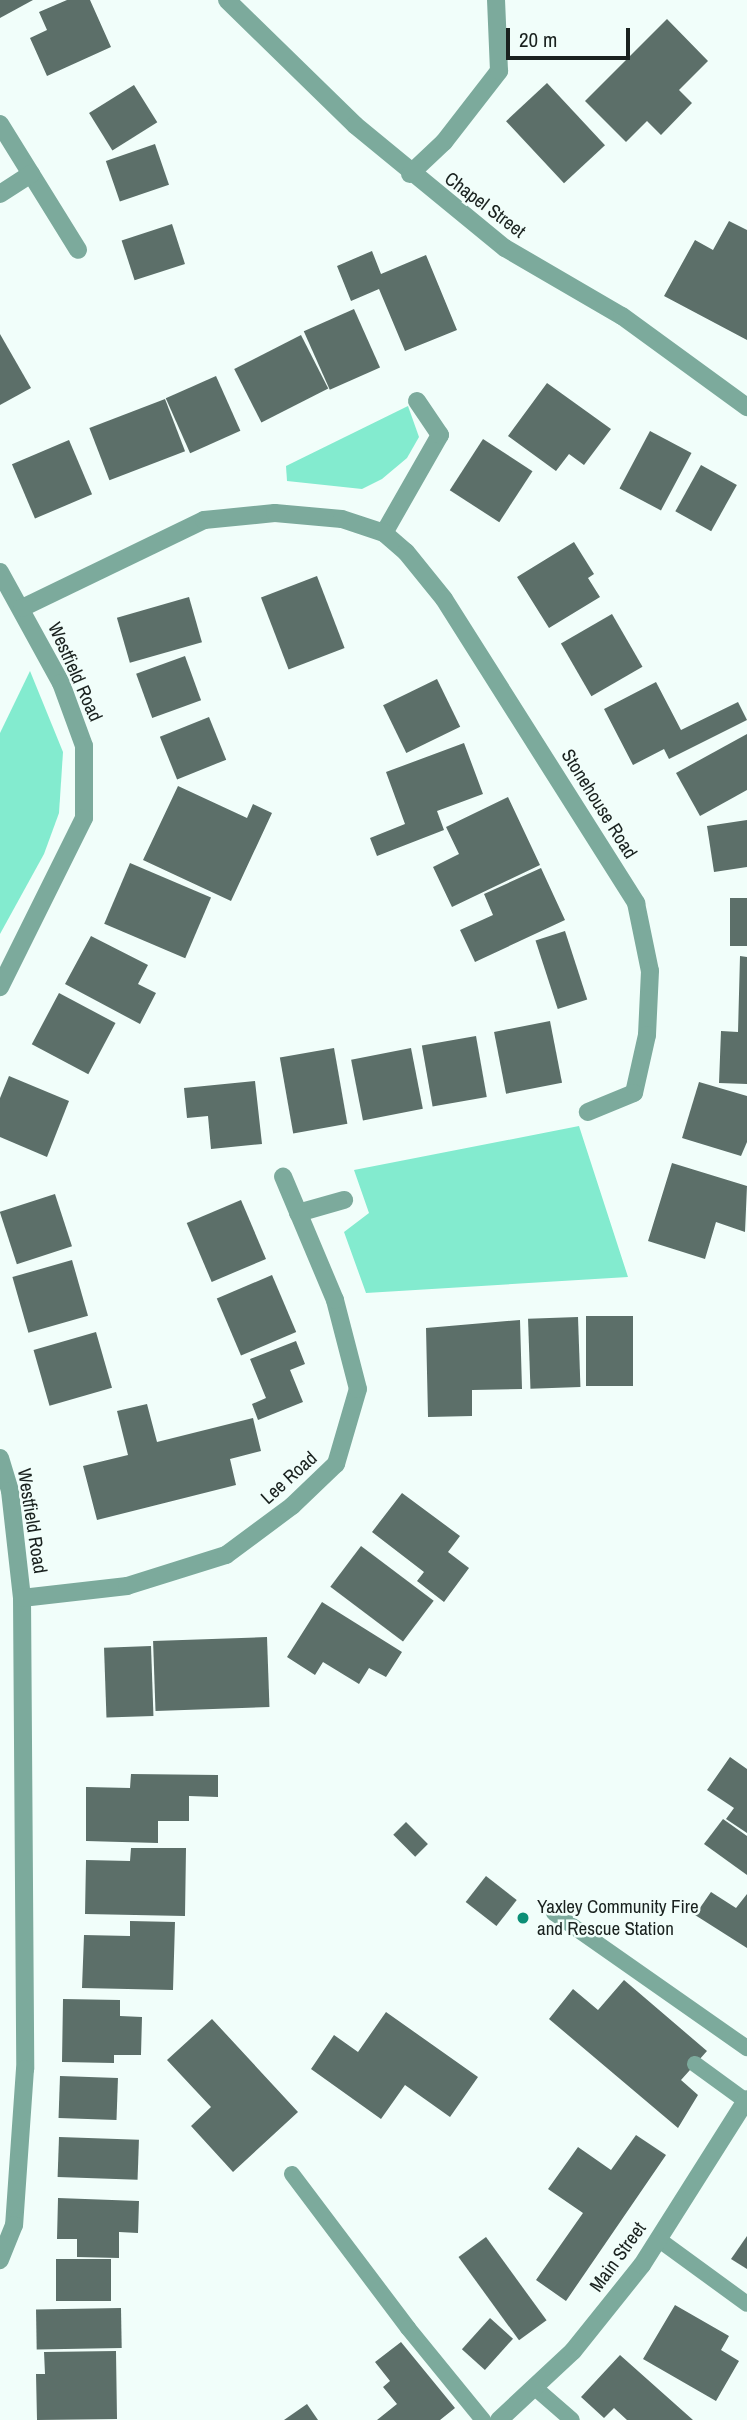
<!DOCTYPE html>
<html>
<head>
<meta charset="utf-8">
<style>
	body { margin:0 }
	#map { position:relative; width:747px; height:2420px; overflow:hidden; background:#f1fefa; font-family:"Archivo Narrow",sans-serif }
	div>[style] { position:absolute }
	.green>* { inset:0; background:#83ebcf }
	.building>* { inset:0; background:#5c6f69; transform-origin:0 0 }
	.lane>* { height:16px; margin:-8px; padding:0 8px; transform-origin:8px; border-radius:8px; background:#7caa9c }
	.street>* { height:18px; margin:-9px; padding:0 9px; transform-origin:9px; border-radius:9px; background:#7caa9c }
	.dots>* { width:19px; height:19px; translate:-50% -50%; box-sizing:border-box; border:4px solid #f1fefa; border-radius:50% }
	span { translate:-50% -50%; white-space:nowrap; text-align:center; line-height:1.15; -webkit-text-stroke:5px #f1fefa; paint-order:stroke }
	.street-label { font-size:19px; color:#1a221f }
	.poi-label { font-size:19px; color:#1a221f }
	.left { translate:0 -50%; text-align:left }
	.scale { position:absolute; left:506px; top:28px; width:124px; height:32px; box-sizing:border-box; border:4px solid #1a221f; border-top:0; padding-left:9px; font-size:21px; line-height:24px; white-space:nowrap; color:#1a221f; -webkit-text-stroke:5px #f1fefa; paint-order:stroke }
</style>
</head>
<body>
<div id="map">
	<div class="green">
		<i style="clip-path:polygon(408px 406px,419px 437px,407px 458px,382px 479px,362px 489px,287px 481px,286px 466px)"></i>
		<i style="clip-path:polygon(30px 671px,63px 752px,59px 813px,44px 854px,0 934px,0 733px)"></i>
		<i style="clip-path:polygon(579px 1126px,628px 1277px,366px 1293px,344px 1232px,369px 1213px,354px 1170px)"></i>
	</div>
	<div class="building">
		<i style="clip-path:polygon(0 0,33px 0,0 18px)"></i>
		<i style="clip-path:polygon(67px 0,90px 0,111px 47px,47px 76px,30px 38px,47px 30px,39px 12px)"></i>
		<i style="clip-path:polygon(667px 19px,708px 61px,679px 90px,692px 103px,661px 135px,647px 121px,626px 142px,585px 101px)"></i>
		<i style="left:547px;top:83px;width:85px;height:56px;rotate:47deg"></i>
		<i style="left:134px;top:85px;width:44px;height:53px;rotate:58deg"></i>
		<i style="left:155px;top:144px;width:43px;height:52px;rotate:71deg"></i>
		<i style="clip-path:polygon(729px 221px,747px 230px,747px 340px,664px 296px,695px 240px,713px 250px)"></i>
		<i style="left:172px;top:224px;width:42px;height:53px;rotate:72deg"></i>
		<i style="clip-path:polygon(372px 251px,381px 274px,426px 255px,457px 330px,405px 351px,379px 289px,351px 301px,337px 266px)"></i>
		<i style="left:354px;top:309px;width:64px;height:55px;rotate:66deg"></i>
		<i style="clip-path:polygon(0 334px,31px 388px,0 405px)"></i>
		<i style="left:301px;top:335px;width:60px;height:75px;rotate:63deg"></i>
		<i style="left:216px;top:376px;width:60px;height:55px;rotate:66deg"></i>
		<i style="clip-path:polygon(547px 383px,611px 429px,584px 465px,569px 454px,556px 471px,508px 436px)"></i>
		<i style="left:165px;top:399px;width:56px;height:81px;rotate:69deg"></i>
		<i style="left:650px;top:431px;width:47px;height:65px;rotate:28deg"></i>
		<i style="left:483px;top:439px;width:59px;height:61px;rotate:33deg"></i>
		<i style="left:69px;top:440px;width:59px;height:62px;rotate:67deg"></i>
		<i style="left:701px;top:465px;width:41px;height:53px;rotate:29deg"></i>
		<i style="clip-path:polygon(574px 542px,594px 574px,588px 578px,600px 597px,549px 628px,517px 577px)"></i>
		<i style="left:317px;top:576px;width:77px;height:60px;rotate:69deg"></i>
		<i style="left:189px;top:597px;width:47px;height:75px;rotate:74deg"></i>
		<i style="left:612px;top:614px;width:61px;height:59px;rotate:60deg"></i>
		<i style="left:185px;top:656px;width:47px;height:52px;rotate:70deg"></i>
		<i style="left:437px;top:679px;width:53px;height:60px;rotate:64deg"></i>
		<i style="clip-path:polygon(656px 682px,681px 730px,738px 702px,747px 720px,669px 759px,664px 749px,633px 765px,604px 709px)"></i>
		<i style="left:209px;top:717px;width:46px;height:53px;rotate:68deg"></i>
		<i style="clip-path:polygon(747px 734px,747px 790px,700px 816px,676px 773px)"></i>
		<i style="clip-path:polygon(464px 743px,483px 794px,437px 811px,444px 830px,377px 856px,370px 838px,405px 824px,386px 772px)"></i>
		<i style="clip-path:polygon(178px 786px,247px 818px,253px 804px,272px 813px,231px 901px,143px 860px)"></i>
		<i style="clip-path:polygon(508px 797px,540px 865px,452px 907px,433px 867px,459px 854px,446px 827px)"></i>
		<i style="clip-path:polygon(747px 820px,747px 867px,714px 872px,707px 826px)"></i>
		<i style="left:130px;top:863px;width:88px;height:66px;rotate:23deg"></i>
		<i style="clip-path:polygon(541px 868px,565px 920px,475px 962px,460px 930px,493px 915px,484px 894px)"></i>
		<i style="left:747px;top:898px;width:48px;height:17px;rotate:90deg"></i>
		<i style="left:565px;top:931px;width:72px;height:31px;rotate:72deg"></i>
		<i style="clip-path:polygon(91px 936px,148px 965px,138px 984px,156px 993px,140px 1024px,65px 984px)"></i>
		<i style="clip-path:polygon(740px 956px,747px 957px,747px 1084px,719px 1083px,721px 1031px,738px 1032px)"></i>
		<i style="left:59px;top:993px;width:64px;height:58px;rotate:28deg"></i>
		<i style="left:550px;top:1021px;width:63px;height:57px;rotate:79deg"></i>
		<i style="left:476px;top:1036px;width:62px;height:55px;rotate:80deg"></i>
		<i style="left:334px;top:1048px;width:77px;height:55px;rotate:80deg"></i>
		<i style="left:411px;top:1048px;width:62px;height:61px;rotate:79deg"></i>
		<i style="clip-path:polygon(9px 1076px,69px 1101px,47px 1157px,0 1137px,0 1098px)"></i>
		<i style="clip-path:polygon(255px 1081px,262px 1144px,211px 1149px,208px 1116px,187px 1118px,184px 1088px)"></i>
		<i style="clip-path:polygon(699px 1082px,747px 1096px,747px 1142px,741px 1156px,682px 1138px)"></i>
		<i style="clip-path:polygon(672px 1163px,747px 1186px,745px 1232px,716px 1222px,705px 1259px,648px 1241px)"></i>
		<i style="left:55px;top:1194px;width:55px;height:58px;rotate:72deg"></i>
		<i style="left:241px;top:1200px;width:64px;height:59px;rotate:67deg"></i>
		<i style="left:72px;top:1260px;width:58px;height:62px;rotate:74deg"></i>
		<i style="left:272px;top:1275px;width:62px;height:60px;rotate:67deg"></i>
		<i style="left:586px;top:1316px;width:47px;height:70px"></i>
		<i style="left:578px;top:1317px;width:70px;height:50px;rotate:88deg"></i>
		<i style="clip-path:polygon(520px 1320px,522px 1389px,472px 1390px,472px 1416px,428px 1417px,426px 1328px)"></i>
		<i style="left:96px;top:1332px;width:58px;height:65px;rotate:74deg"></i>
		<i style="clip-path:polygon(296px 1341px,305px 1364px,290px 1370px,303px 1402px,258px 1420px,252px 1404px,266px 1398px,250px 1359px)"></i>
		<i style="clip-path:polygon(147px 1404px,157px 1442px,253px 1418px,261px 1451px,230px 1459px,236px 1485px,97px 1520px,83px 1466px,128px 1455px,117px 1411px)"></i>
		<i style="clip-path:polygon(402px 1493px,460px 1536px,448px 1552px,469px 1568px,444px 1602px,417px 1581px,424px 1572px,372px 1532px)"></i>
		<i style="left:361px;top:1546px;width:91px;height:51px;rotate:37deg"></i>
		<i style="clip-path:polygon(322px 1602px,402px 1652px,386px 1677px,369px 1668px,359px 1684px,323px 1662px,315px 1675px,287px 1657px)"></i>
		<i style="left:267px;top:1637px;width:70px;height:114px;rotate:88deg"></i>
		<i style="left:151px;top:1646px;width:70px;height:47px;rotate:88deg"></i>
		<i style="clip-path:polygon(730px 1757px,747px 1769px,747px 1833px,726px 1819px,734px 1808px,707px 1790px)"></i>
		<i style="clip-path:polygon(131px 1774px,218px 1775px,218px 1797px,189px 1796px,189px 1821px,158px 1821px,158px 1843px,86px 1841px,86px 1787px,130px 1788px)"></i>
		<i style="clip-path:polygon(723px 1819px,747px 1836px,747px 1875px,704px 1844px)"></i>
		<i style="left:406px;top:1822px;width:31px;height:18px;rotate:45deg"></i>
		<i style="clip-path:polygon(131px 1848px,186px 1848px,185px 1916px,85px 1914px,86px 1860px,130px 1861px)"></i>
		<i style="left:486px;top:1876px;width:39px;height:33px;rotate:38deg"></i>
		<i style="clip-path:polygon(711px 1892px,736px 1908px,747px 1894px,747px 1948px,695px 1915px)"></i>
		<i style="clip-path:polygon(130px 1921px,175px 1922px,173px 1990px,82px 1988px,84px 1935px,130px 1936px)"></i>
		<i style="clip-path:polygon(624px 1980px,707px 2051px,681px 2080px,698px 2095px,678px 2128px,549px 2019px,573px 1989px,598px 2010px)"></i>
		<i style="clip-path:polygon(63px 1999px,120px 2000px,120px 2016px,142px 2017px,141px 2055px,114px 2055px,114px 2063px,62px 2062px)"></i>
		<i style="clip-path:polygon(386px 2012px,478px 2077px,450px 2117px,405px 2085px,381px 2119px,311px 2069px,334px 2035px,358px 2052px)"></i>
		<i style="clip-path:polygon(212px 2019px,298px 2112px,233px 2172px,191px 2126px,211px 2107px,167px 2060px)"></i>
		<i style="left:60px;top:2076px;width:58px;height:42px;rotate:2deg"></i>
		<i style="clip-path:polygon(636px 2135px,666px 2155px,566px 2301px,536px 2280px,583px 2213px,548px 2189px,578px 2147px,611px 2170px)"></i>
		<i style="left:59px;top:2137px;width:80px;height:40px;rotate:2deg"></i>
		<i style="clip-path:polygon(58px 2198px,139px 2201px,138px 2233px,119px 2232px,119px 2258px,77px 2257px,77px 2239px,57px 2239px)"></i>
		<i style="clip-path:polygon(747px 2236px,747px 2269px,731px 2259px)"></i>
		<i style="left:486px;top:2237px;width:103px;height:34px;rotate:54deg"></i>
		<i style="left:111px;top:2259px;width:42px;height:55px;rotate:90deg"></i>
		<i style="clip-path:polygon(675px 2305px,729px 2336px,721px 2350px,739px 2361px,716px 2401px,643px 2359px)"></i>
		<i style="left:121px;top:2308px;width:40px;height:85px;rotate:89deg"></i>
		<i style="left:490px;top:2318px;width:31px;height:42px;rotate:42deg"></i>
		<i style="clip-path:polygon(401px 2342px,455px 2408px,440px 2420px,377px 2420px,397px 2404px,383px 2387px,390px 2381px,375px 2362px)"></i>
		<i style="clip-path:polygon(116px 2351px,117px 2419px,37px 2420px,36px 2374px,45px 2374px,44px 2352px)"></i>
		<i style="clip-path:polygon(620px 2355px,693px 2420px,627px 2420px,614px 2408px,604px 2418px,581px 2397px)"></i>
		<i style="clip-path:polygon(307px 2404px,318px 2420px,284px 2420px)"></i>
	</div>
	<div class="lane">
		<i style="left:554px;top:1913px;width:236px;rotate:35deg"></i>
		<i style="left:695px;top:2064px;width:63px;rotate:36deg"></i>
		<i style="left:292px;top:2174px;width:193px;rotate:53deg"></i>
		<i style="left:408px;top:2328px;width:119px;rotate:50.8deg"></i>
		<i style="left:658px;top:2239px;width:110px;rotate:36.1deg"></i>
		<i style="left:534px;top:2387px;width:50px;rotate:41deg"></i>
	</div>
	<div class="street">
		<i style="left:227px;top:0;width:179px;rotate:44.3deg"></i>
		<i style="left:355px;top:125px;width:194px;rotate:39.4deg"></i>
		<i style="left:505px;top:248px;width:135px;rotate:30.2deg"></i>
		<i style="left:622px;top:316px;width:155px;rotate:36.1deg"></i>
		<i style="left:0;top:124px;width:148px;rotate:58.2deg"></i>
		<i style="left:410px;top:174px;width:47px;rotate:-43.3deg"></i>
		<i style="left:444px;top:142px;width:90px;rotate:-52.2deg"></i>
		<i style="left:499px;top:71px;width:71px;rotate:-92.4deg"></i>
		<i style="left:0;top:194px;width:37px;rotate:-33deg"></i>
		<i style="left:384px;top:533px;width:113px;rotate:-60.3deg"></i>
		<i style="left:440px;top:435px;width:41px;rotate:-124.1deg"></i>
		<i style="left:0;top:572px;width:127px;rotate:61.2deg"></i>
		<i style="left:61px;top:683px;width:67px;rotate:69.9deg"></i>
		<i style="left:84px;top:746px;width:72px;rotate:90deg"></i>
		<i style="left:84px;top:818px;width:189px;rotate:116.4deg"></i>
		<i style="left:22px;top:608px;width:202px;rotate:-25.8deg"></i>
		<i style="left:204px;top:520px;width:71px;rotate:-5.6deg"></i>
		<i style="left:275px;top:513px;width:67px;rotate:5.1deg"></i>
		<i style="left:342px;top:519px;width:44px;rotate:18.4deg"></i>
		<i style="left:384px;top:533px;width:29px;rotate:41deg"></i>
		<i style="left:406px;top:552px;width:60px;rotate:51deg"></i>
		<i style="left:444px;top:599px;width:360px;rotate:57.7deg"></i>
		<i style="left:636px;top:903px;width:69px;rotate:78.4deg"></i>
		<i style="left:650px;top:971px;width:64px;rotate:92.7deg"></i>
		<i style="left:647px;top:1035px;width:59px;rotate:102.6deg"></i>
		<i style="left:634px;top:1093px;width:50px;rotate:157.6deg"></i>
		<i style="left:298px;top:1213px;width:48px;rotate:-15.8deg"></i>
		<i style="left:0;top:1458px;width:34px;rotate:73deg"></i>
		<i style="left:10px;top:1491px;width:108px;rotate:83.6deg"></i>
		<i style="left:22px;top:1598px;width:471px;rotate:89.6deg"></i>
		<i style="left:25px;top:2069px;width:156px;rotate:94deg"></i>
		<i style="left:14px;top:2225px;width:38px;rotate:112deg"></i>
		<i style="left:22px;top:1598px;width:106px;rotate:-6.5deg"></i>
		<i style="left:127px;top:1586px;width:104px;rotate:-17.4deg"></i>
		<i style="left:226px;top:1555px;width:82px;rotate:-36.6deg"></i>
		<i style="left:292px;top:1506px;width:61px;rotate:-43.7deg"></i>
		<i style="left:336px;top:1464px;width:78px;rotate:-73.7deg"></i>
		<i style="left:358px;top:1389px;width:92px;rotate:-104.5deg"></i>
		<i style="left:335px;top:1300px;width:134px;rotate:-112.8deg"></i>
		<i style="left:499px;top:2420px;width:101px;rotate:-43deg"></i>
		<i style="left:573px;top:2351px;width:110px;rotate:-51.3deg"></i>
		<i style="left:642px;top:2265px;width:196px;rotate:-57.7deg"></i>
	</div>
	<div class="dots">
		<i style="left:523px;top:1918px;background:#0c8f76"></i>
	</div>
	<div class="street-label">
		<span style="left:485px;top:205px;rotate:37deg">Chapel Street</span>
		<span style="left:75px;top:672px;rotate:66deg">Westfield Road</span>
		<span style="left:599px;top:804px;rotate:58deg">Stonehouse Road</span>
		<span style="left:289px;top:1478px;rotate:-42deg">Lee Road</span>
		<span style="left:32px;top:1521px;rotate:81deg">Westfield Road</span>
		<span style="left:618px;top:2257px;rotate:-54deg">Main Street</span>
	</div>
	<div class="poi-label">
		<span class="left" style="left:537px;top:1918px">Yaxley Community Fire<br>and Rescue Station</span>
	</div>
	<div class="scale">20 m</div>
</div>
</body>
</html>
